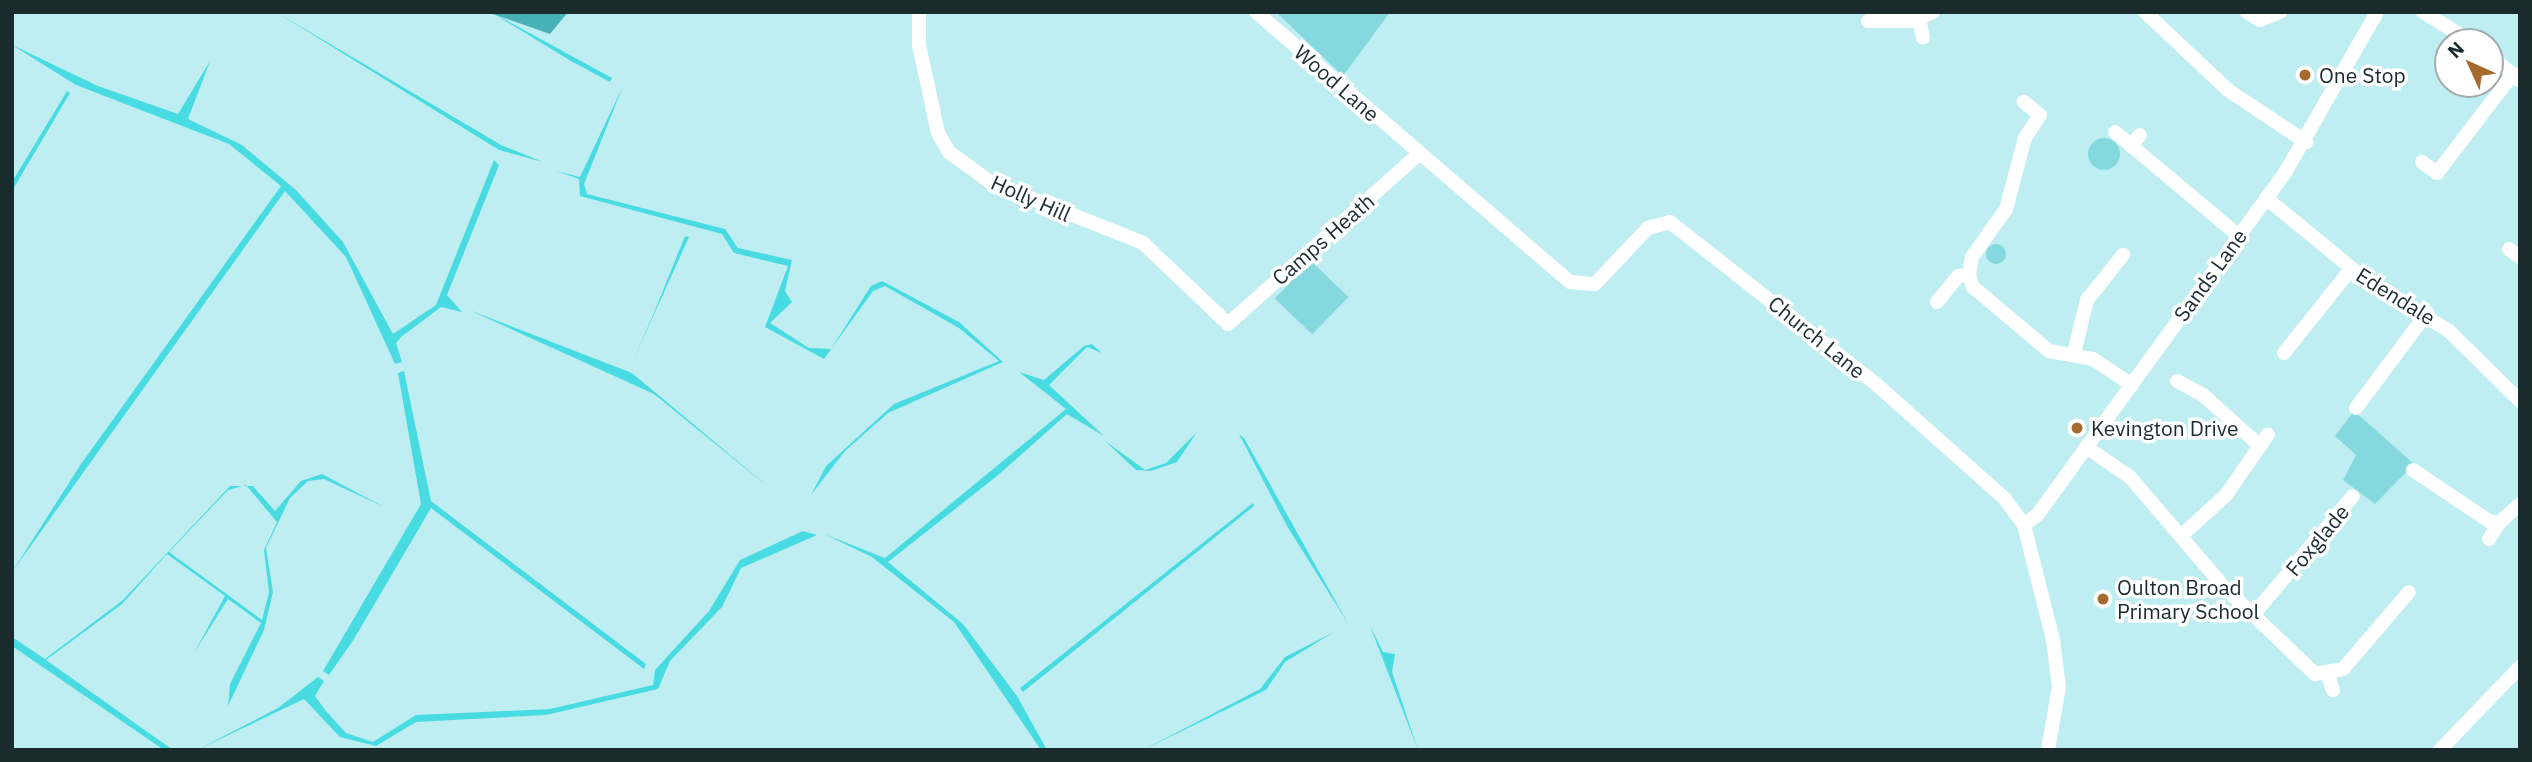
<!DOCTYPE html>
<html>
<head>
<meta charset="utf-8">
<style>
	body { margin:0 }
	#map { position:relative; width:2532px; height:762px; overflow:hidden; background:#beeef1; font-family:"IBM Plex Sans",sans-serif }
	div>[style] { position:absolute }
	.green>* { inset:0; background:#85d8dd; transform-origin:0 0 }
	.round { border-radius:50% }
	.forest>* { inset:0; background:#47b1b7 }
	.water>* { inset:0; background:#49dbe2 }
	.minor>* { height:14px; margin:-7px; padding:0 7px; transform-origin:7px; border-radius:7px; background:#fff }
	.dots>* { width:19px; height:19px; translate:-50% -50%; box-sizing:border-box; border:4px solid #fff; border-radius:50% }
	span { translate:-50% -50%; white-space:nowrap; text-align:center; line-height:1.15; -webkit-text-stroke:7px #fff; paint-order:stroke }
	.poi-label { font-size:21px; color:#192b2c }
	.left { translate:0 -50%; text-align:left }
	.street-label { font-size:21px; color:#192b2c }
	.frame { position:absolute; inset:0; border:14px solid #192b2c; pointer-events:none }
	.north { position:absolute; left:2434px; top:28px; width:70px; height:70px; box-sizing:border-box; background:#fff; border:2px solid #a3aaab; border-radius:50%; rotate:315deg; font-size:19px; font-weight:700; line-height:28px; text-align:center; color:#192b2c }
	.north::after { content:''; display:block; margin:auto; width:24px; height:32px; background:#a66a2c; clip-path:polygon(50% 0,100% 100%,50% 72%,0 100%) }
</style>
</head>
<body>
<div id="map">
	<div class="green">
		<i style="clip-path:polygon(1276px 12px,1390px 12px,1343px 76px)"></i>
		<i class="round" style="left:2088px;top:138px;width:32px;height:32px"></i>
		<i class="round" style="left:1986px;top:244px;width:20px;height:20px"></i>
		<i style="left:1311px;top:261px;width:52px;height:52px;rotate:44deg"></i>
		<i style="clip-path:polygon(2354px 411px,2414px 464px,2375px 504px,2343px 480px,2356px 455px,2335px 436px)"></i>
	</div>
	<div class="forest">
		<i style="clip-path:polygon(487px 12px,568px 12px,550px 34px)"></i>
	</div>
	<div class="water">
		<i style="clip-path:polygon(276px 12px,501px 145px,543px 162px,499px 150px)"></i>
		<i style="clip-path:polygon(491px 12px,612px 78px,610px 82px,571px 61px)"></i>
		<i style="clip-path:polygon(12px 45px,98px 86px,178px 114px,210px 61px,188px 119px,242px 145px,296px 190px,343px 242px,393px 334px,436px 305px,494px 160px,499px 165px,447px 295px,462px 312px,441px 307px,401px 337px,396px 343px,402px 362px,395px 364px,346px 257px,285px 191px,12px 572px,81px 464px,281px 186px,229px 144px,76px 85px)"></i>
		<i style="clip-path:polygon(623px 86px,584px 184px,587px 194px,725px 229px,738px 248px,792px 260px,785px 291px,792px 302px,770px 323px,809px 348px,831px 349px,871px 286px,882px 281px,959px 322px,1003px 362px,888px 413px,845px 451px,811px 495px,826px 466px,894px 404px,999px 361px,959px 328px,885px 286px,873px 291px,824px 359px,765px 327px,788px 266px,734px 253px,722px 234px,580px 196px,579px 179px,556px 171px,580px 177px)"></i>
		<i style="clip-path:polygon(67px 91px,70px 93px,12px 191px,12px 182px)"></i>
		<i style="clip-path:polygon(685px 236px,689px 237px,632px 363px,653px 315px)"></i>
		<i style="clip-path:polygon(469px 310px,632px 373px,766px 485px,654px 394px)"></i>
		<i style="clip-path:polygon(1092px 344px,1102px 353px,1087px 347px,1049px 385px,1104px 436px,1067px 414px,997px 476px,888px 562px,963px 624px,1017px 696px,1047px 750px,1041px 750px,954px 622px,872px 557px,824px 534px,885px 558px,1066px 409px,1019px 372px,1044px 380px,1084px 346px)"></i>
		<i style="clip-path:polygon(404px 371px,431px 501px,646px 664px,644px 669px,431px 508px,354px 639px,329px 675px,323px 671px,421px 504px,398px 373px)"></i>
		<i style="clip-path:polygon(1197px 432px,1177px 462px,1151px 471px,1136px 470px,1104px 440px,1145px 470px,1166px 463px)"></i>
		<i style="clip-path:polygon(1239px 434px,1244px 438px,1349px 625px,1287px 526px)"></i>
		<i style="clip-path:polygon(evenodd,322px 474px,384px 507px,324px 479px,308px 481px,290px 498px,266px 548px,273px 592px,264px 630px,228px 706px,230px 684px,261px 623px,228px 599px,194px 653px,225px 596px,167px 554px,122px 604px,46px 660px,173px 750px,164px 750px,12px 646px,12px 637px,45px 659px,123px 600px,230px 486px,253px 486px,275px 511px,301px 481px,322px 474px,246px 485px,277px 522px,264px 550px,269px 592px,262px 620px,169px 552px,228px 490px,246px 485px)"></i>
		<i style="clip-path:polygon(1253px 503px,1254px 506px,1023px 692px,1020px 688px)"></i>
		<i style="clip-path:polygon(803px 531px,817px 535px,741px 568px,722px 607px,670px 661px,658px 689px,546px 715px,416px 722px,376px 746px,340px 737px,304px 699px,197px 750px,278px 708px,318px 677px,324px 681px,315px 696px,326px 711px,346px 733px,373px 742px,416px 715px,550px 709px,653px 685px,655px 670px,709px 611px,740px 560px)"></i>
		<i style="clip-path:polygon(1370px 626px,1383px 652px,1395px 654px,1392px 672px,1418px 750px)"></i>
		<i style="clip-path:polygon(1334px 632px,1285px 662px,1266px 690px,1143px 750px,1260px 689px,1285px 657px)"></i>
	</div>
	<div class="minor">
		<i style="left:919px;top:12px;width:33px;rotate:90deg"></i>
		<i style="left:919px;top:45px;width:90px;rotate:77.8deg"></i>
		<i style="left:938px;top:133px;width:22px;rotate:60deg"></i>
		<i style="left:949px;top:152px;width:51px;rotate:36.2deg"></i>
		<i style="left:990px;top:182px;width:165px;rotate:21.7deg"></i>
		<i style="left:1143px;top:243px;width:117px;rotate:43.6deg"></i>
		<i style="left:1228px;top:324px;width:256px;rotate:-41.7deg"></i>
		<i style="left:1256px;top:12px;width:414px;rotate:40.7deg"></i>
		<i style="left:1570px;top:282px;width:25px;rotate:5deg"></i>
		<i style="left:1595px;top:284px;width:77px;rotate:-46.6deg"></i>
		<i style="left:1648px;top:228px;width:23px;rotate:-15deg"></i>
		<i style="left:1670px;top:222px;width:262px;rotate:38.2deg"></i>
		<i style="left:1876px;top:384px;width:173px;rotate:41.7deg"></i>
		<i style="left:2005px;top:499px;width:32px;rotate:54deg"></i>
		<i style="left:2024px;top:525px;width:119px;rotate:75.8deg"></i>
		<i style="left:2053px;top:640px;width:47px;rotate:82.7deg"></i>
		<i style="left:2059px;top:687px;width:64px;rotate:99.9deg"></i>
		<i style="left:2145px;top:12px;width:114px;rotate:43.2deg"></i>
		<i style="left:2228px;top:90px;width:94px;rotate:33.7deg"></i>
		<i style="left:2247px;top:12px;width:15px;rotate:32deg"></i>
		<i style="left:2260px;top:20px;width:22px;rotate:-22deg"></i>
		<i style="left:2423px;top:12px;width:57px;rotate:31.5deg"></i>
		<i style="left:1919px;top:19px;width:19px;rotate:78deg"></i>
		<i style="left:1868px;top:21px;width:43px"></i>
		<i style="left:1911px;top:21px;width:24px;rotate:-22deg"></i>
		<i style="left:2490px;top:55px;width:38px;rotate:41deg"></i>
		<i style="left:2115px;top:132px;width:162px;rotate:40deg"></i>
		<i style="left:2131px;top:146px;width:14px;rotate:-51deg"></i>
		<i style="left:2422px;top:162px;width:19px;rotate:36deg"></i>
		<i style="left:2437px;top:173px;width:125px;rotate:-52.5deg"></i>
		<i style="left:2266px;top:198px;width:128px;rotate:39.3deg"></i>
		<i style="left:2365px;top:279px;width:99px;rotate:31.8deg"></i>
		<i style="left:2449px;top:331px;width:100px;rotate:44.6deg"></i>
		<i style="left:2509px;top:249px;width:14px;rotate:36deg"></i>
		<i style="left:1969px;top:275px;width:13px;rotate:72deg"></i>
		<i style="left:1973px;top:287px;width:99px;rotate:40.1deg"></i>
		<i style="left:2049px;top:351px;width:45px;rotate:10.3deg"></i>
		<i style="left:2093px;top:359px;width:47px;rotate:33.7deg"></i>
		<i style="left:1937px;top:302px;width:33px;rotate:-51deg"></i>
		<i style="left:1958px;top:276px;width:11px;rotate:-5deg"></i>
		<i style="left:1969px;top:275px;width:18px;rotate:-81deg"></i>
		<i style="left:1972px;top:257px;width:59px;rotate:-54.7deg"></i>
		<i style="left:2006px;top:209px;width:73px;rotate:-75deg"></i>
		<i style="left:2025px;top:138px;width:27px;rotate:-57deg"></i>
		<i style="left:2040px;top:115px;width:21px;rotate:-141deg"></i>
		<i style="left:2074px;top:353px;width:55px;rotate:-76.2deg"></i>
		<i style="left:2087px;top:300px;width:58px;rotate:-51.3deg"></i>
		<i style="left:2284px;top:353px;width:107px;rotate:-51.4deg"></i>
		<i style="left:2177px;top:381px;width:30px;rotate:28deg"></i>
		<i style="left:2203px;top:395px;width:76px;rotate:41.8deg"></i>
		<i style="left:2260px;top:446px;width:60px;rotate:124.8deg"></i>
		<i style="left:2226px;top:495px;width:61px;rotate:137.7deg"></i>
		<i style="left:2356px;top:408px;width:119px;rotate:-53.2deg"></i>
		<i style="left:2260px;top:446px;width:14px;rotate:-56deg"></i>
		<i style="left:2086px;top:447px;width:53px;rotate:34.3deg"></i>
		<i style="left:2130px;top:477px;width:143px;rotate:49.5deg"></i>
		<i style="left:2223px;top:586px;width:127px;rotate:43.7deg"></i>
		<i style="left:2315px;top:674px;width:28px;rotate:-10deg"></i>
		<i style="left:2343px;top:669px;width:101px;rotate:-49.4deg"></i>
		<i style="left:2413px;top:470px;width:92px;rotate:33.9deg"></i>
		<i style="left:2489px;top:521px;width:10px;rotate:11deg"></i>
		<i style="left:2499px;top:523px;width:28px;rotate:-42deg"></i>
		<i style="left:2024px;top:525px;width:18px;rotate:-38deg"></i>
		<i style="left:2038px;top:514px;width:423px;rotate:-54.1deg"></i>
		<i style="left:2286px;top:171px;width:183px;rotate:-60.2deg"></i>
		<i style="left:2489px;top:539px;width:19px;rotate:-58deg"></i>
		<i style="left:2253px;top:615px;width:155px;rotate:-50deg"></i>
		<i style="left:2328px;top:675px;width:16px;rotate:72deg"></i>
		<i style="left:2440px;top:750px;width:115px;rotate:-46.1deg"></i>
	</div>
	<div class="dots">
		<i style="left:2305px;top:75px;background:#a66a2c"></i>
		<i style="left:2077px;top:428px;background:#a66a2c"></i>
		<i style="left:2103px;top:599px;background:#a66a2c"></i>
	</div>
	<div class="poi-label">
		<span class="left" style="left:2319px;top:75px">One Stop</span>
		<span class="left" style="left:2091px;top:428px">Kevington Drive</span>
		<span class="left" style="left:2117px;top:599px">Oulton Broad<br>Primary School</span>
	</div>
	<div class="street-label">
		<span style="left:1337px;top:83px;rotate:41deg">Wood Lane</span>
		<span style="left:1031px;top:198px;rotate:24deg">Holly Hill</span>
		<span style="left:1323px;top:239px;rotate:-41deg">Camps Heath</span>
		<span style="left:2210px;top:275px;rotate:-54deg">Sands Lane</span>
		<span style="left:2396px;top:296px;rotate:32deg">Edendale</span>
		<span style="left:1817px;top:337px;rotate:39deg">Church Lane</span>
		<span style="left:2317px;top:540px;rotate:-50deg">Foxglade</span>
	</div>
	<div class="frame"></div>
	<div class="north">N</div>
</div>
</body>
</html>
